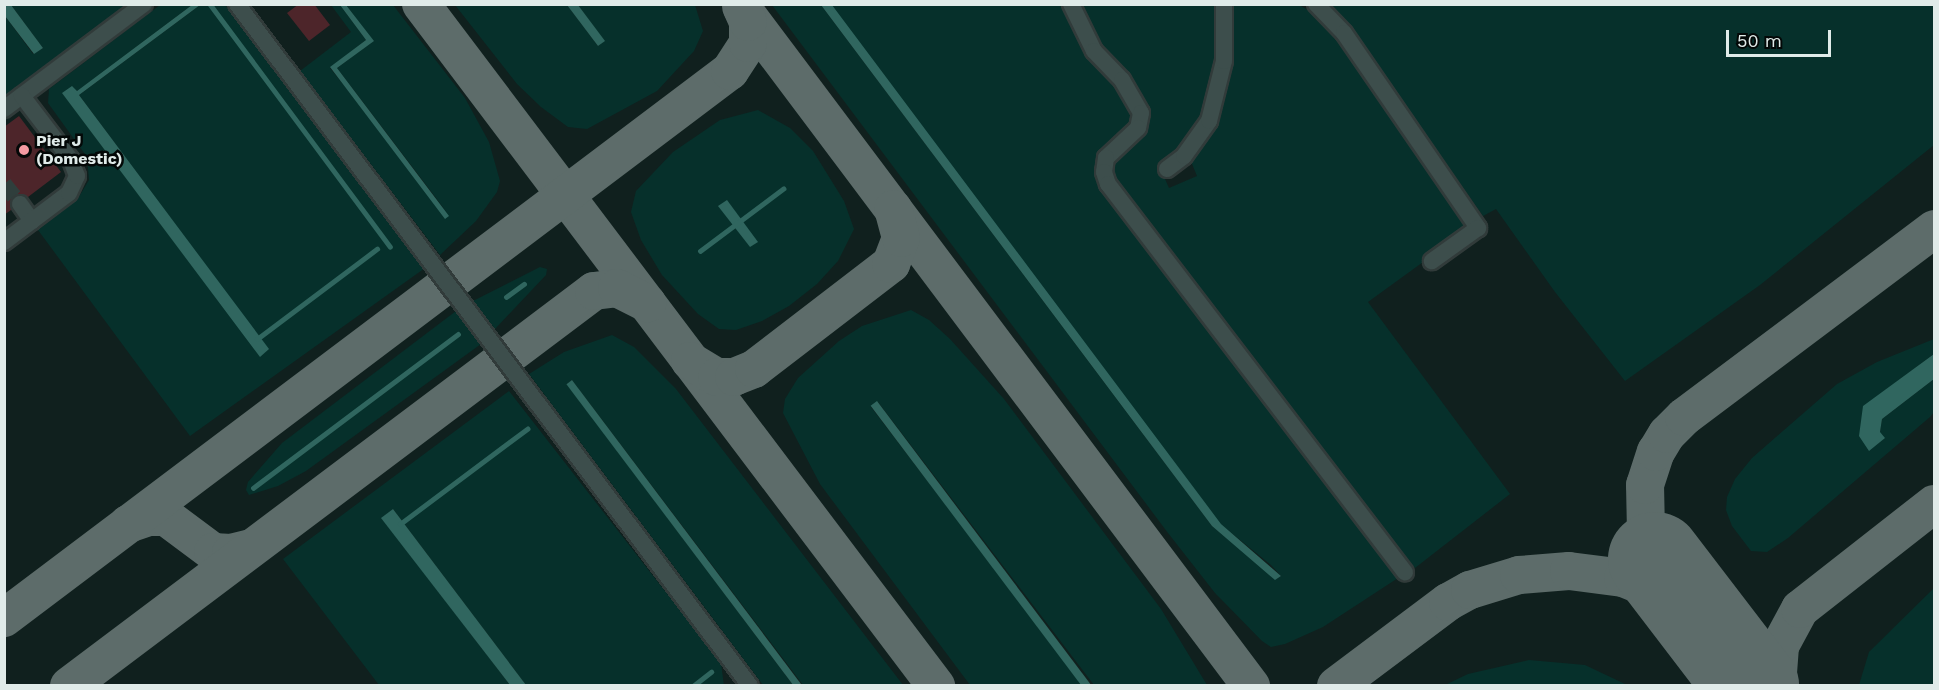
<!DOCTYPE html>
<html>
<head>
<meta charset="utf-8">
<style>
	body { margin:0 }
	#map { position:relative; width:1939px; height:690px; overflow:hidden; background:#10201e; font-family:"Work Sans",sans-serif }
	div>[style] { position:absolute }
	.green>* { inset:0; background:#06302b }
	.water>* { inset:0; background:#30665f; transform-origin:0 0 }
	.stream>* { height:4.5px; margin:-2.25px; padding:0 2.25px; transform-origin:2.25px; border-radius:2.25px; background:#30665f }
	.taxiway>* { height:38px; margin:-19px; padding:0 19px; transform-origin:19px; border-radius:19px; background:#5d6c6a }
	.runway>* { height:94px; margin:-47px; padding:0 47px; transform-origin:47px; border-radius:47px; background:#5d6c6a }
	.building>* { inset:0; background:#4d252a }
	.minor-tunnel>* { height:16px; margin-top:-8px; transform-origin:0; background:repeating-linear-gradient(90deg,#2f3e3c 0 16px,transparent 0 24px) }
	.roads { filter:drop-shadow(2px 0 #313b3a) drop-shadow(-2px 0 #313b3a) drop-shadow(0 2px #313b3a) drop-shadow(0 -2px #313b3a) }
	.minor>* { height:16px; margin:-8px; padding:0 8px; transform-origin:8px; border-radius:8px; background:#3d4e4c }
	.dots>* { width:16px; height:16px; translate:-50% -50%; box-sizing:border-box; border:3px solid #030807; border-radius:50% }
	span { translate:-50% -50%; white-space:nowrap; text-align:center; line-height:1.15; -webkit-text-stroke:5px #030807; paint-order:stroke }
	.poi-label { font-size:16px; color:#e0ebe9; font-weight:700 }
	.left { translate:0 -50%; text-align:left }
	.frame { position:absolute; inset:0; border:6px solid #e0ebe9; pointer-events:none }
	.scale { position:absolute; left:1726px; top:30px; width:105px; height:27px; box-sizing:border-box; border:3px solid #e0ebe9; border-top:0; padding-left:8px; font-size:18px; line-height:21px; white-space:nowrap; color:#e0ebe9; -webkit-text-stroke:4px #030807; paint-order:stroke }
</style>
</head>
<body>
<div id="map">
	<div class="green">
		<i style="clip-path:polygon(11px 5px,127px 5px,5px 96px,5px 16px,33px 54px,43px 48px)"></i>
		<i style="clip-path:polygon(160px 5px,192px 5px,76px 92px,269px 350px,79px 95px,200px 5px,225px 5px,425px 268px,190px 436px,38px 230px,77px 200px,89px 180px,87px 157px,48px 103px,49px 89px)"></i>
		<i style="clip-path:polygon(331px 5px,340px 5px,366px 40px,330px 68px,449px 215px,337px 68px,373px 41px,346px 5px,393px 5px,465px 98px,489px 142px,500px 181px,497px 192px,476px 221px,440px 255px,300px 71px,351px 32px)"></i>
		<i style="clip-path:polygon(455px 5px,567px 5px,598px 46px,604px 41px,578px 5px,695px 5px,703px 31px,694px 51px,657px 91px,587px 129px,568px 127px,541px 107px,517px 84px)"></i>
		<i style="clip-path:polygon(772px 5px,821px 5px,1212px 526px,1276px 579px,1281px 576px,1271px 565px,1219px 523px,831px 5px,1065px 5px,1115px 80px,1135px 119px,1098px 157px,1097px 174px,1102px 185px,1398px 578px,1323px 627px,1285px 644px,1271px 647px,1262px 641px,1215px 593px,1168px 533px)"></i>
		<i style="clip-path:polygon(1077px 5px,1217px 5px,1219px 64px,1202px 122px,1183px 147px,1158px 163px,1169px 188px,1197px 176px,1190px 159px,1207px 138px,1217px 116px,1231px 5px,1299px 5px,1315px 14px,1373px 77px,1470px 228px,1368px 302px,1510px 494px,1415px 568px,1234px 342px,1120px 189px,1111px 173px,1114px 160px,1143px 134px,1149px 116px,1146px 106px,1101px 49px)"></i>
		<i style="clip-path:polygon(1324px 5px,1934px 5px,1934px 145px,1760px 285px,1625px 381px,1555px 292px,1496px 209px,1483px 216px,1369px 54px)"></i>
		<i style="clip-path:polygon(758px 110px,790px 128px,813px 151px,844px 201px,854px 229px,838px 261px,817px 284px,789px 306px,762px 321px,736px 330px,719px 329px,698px 314px,662px 275px,641px 240px,631px 212px,636px 191px,673px 152px,720px 120px)"></i>
		<i style="clip-path:polygon(540px 267px,547px 269px,546px 275px,495px 329px,473px 301px)"></i>
		<i style="clip-path:polygon(911px 310px,929px 320px,950px 339px,1004px 399px,1161px 609px,1207px 685px,1094px 685px,878px 402px,871px 407px,1083px 685px,970px 685px,820px 484px,783px 413px,785px 399px,798px 378px,839px 341px,862px 326px)"></i>
		<i style="clip-path:polygon(456px 311px,481px 344px,306px 471px,278px 486px,249px 495px,246px 490px,248px 482px,282px 443px)"></i>
		<i style="clip-path:polygon(612px 335px,634px 347px,676px 389px,903px 685px,803px 685px,572px 380px,567px 384px,793px 685px,763px 685px,529px 374px,564px 352px)"></i>
		<i style="clip-path:polygon(1934px 339px,1934px 354px,1863px 407px,1880px 432px,1882px 419px,1934px 379px,1934px 412px,1930px 417px,1788px 538px,1767px 552px,1751px 551px,1732px 526px,1726px 510px,1727px 497px,1735px 479px,1752px 458px,1837px 384px,1877px 362px)"></i>
		<i style="clip-path:polygon(509px 391px,721px 663px,724px 686px,526px 685px,393px 509px,382px 518px,510px 685px,379px 685px,283px 559px)"></i>
		<i style="clip-path:polygon(1934px 588px,1934px 685px,1859px 685px,1869px 652px)"></i>
		<i style="clip-path:polygon(1529px 660px,1585px 665px,1625px 684px,1445px 685px,1468px 674px)"></i>
	</div>
	<div class="water">
		<i style="clip-path:polygon(5px 4px,11px 5px,43px 48px,34px 54px,5px 16px)"></i>
		<i style="clip-path:polygon(192px 5px,200px 5px,79px 95px,269px 349px,260px 357px,62px 93px,72px 86px,77px 91px)"></i>
		<i style="clip-path:polygon(340px 5px,346px 5px,374px 41px,337px 68px,449px 216px,445px 219px,330px 67px,366px 40px)"></i>
		<i style="clip-path:polygon(567px 5px,578px 5px,605px 41px,598px 46px)"></i>
		<i style="clip-path:polygon(821px 5px,832px 5px,1221px 524px,1281px 576px,1275px 580px,1212px 526px)"></i>
		<i style="clip-path:polygon(727px 200px,758px 242px,750px 247px,718px 206px)"></i>
		<i style="clip-path:polygon(1934px 354px,1934px 379px,1882px 419px,1880px 432px,1885px 438px,1869px 451px,1859px 436px,1863px 406px)"></i>
		<i style="left:572px;top:380px;width:383px;height:7px;rotate:53deg"></i>
		<i style="left:877px;top:401px;width:357px;height:8px;rotate:53deg"></i>
		<i style="clip-path:polygon(393px 509px,526px 685px,510px 685px,381px 518px)"></i>
	</div>
	<div class="stream">
		<i style="left:210px;top:4px;width:302px;rotate:53.4deg"></i>
		<i style="left:700px;top:251px;width:104px;rotate:-36.8deg"></i>
		<i style="left:506px;top:297px;width:22px;rotate:-36deg"></i>
		<i style="left:257px;top:339px;width:150px;rotate:-36.9deg"></i>
		<i style="left:253px;top:488px;width:256px;rotate:-36.9deg"></i>
		<i style="left:400px;top:524px;width:159px;rotate:-36.8deg"></i>
		<i style="left:693px;top:686px;width:23px;rotate:-38deg"></i>
	</div>
	<div class="taxiway">
		<i style="left:421px;top:4px;width:855px;rotate:52.94deg"></i>
		<i style="left:742px;top:8px;width:848px;rotate:53.1deg"></i>
		<i style="left:690px;top:361px;width:31px;rotate:31deg"></i>
		<i style="left:717px;top:377px;width:17px"></i>
		<i style="left:734px;top:377px;width:22px;rotate:-22deg"></i>
		<i style="left:754px;top:369px;width:173px;rotate:-37.5deg"></i>
		<i style="left:891px;top:264px;width:28px;rotate:-69deg"></i>
		<i style="left:901px;top:238px;width:30px;rotate:-105deg"></i>
		<i style="left:128px;top:524px;width:21px;rotate:-19deg"></i>
		<i style="left:148px;top:517px;width:18px"></i>
		<i style="left:166px;top:517px;width:59px;rotate:36.7deg"></i>
		<i style="left:213px;top:552px;width:18px;rotate:3deg"></i>
		<i style="left:231px;top:553px;width:21px;rotate:-14deg"></i>
		<i style="left:1655px;top:559px;width:28px;rotate:-108deg"></i>
		<i style="left:1646px;top:532px;width:47px;rotate:-91.2deg"></i>
		<i style="left:1645px;top:485px;width:35px;rotate:-72deg"></i>
		<i style="left:1656px;top:452px;width:21px;rotate:-59deg"></i>
		<i style="left:1667px;top:434px;width:24px;rotate:-45deg"></i>
		<i style="left:1684px;top:417px;width:313px;rotate:-36.9deg"></i>
		<i style="left:4px;top:618px;width:909px;rotate:-37deg"></i>
		<i style="left:730px;top:71px;width:33px;rotate:-57deg"></i>
		<i style="left:748px;top:43px;width:21px;rotate:-90deg"></i>
		<i style="left:748px;top:22px;width:17px;rotate:-114deg"></i>
		<i style="left:69px;top:686px;width:657px;rotate:-36.96deg"></i>
		<i style="left:594px;top:291px;width:23px;rotate:-7deg"></i>
		<i style="left:617px;top:288px;width:34px;rotate:27deg"></i>
		<i style="left:1336px;top:686px;width:140px;rotate:-36.9deg"></i>
		<i style="left:1448px;top:602px;width:25px;rotate:-29deg"></i>
		<i style="left:1470px;top:590px;width:51px;rotate:-17deg"></i>
		<i style="left:1519px;top:575px;width:50px;rotate:-4.6deg"></i>
		<i style="left:1569px;top:571px;width:54px;rotate:7.4deg"></i>
		<i style="left:1623px;top:578px;width:53px;rotate:22.2deg"></i>
		<i style="left:1672px;top:598px;width:33px;rotate:33deg"></i>
		<i style="left:1777px;top:686px;width:40px;rotate:-85.7deg"></i>
		<i style="left:1780px;top:646px;width:42px;rotate:-61.6deg"></i>
		<i style="left:1800px;top:609px;width:170px;rotate:-38.1deg"></i>
	</div>
	<div class="runway">
		<i style="left:1655px;top:559px;width:160px;rotate:52.6deg"></i>
	</div>
	<div class="building">
		<i style="clip-path:polygon(299px 4px,314px 4px,330px 25px,309px 41px,287px 13px)"></i>
		<i style="clip-path:polygon(19px 116px,61px 172px,28px 197px,14px 196px,11px 210px,4px 215px,4px 127px)"></i>
	</div>
	<div class="minor-tunnel">
		<i style="left:4px;top:184px;width:26px;rotate:51deg"></i>
	</div>
	<div class="roads">
		<div class="minor">
			<i style="left:237px;top:4px;width:853px;rotate:53.05deg"></i>
			<i style="left:1071px;top:4px;width:52px;rotate:63.9deg"></i>
			<i style="left:1094px;top:51px;width:40px;rotate:46deg"></i>
			<i style="left:1122px;top:80px;width:38px;rotate:60deg"></i>
			<i style="left:1141px;top:113px;width:15px;rotate:101deg"></i>
			<i style="left:1138px;top:128px;width:44px;rotate:136.8deg"></i>
			<i style="left:1106px;top:158px;width:14px;rotate:98deg"></i>
			<i style="left:1104px;top:172px;width:13px;rotate:72deg"></i>
			<i style="left:1108px;top:184px;width:489px;rotate:52.6deg"></i>
			<i style="left:1316px;top:4px;width:40px;rotate:46deg"></i>
			<i style="left:1344px;top:33px;width:237px;rotate:55.5deg"></i>
			<i style="left:1478px;top:228px;width:57px;rotate:144.3deg"></i>
			<i style="left:4px;top:109px;width:175px;rotate:-36.9deg"></i>
			<i style="left:1167px;top:169px;width:21px;rotate:-37deg"></i>
			<i style="left:1184px;top:156px;width:43px;rotate:-54.5deg"></i>
			<i style="left:1209px;top:121px;width:62px;rotate:-76deg"></i>
			<i style="left:1224px;top:61px;width:57px;rotate:-90deg"></i>
			<i style="left:20px;top:204px;width:21px;rotate:55deg"></i>
			<i style="left:4px;top:242px;width:81px;rotate:-37deg"></i>
			<i style="left:69px;top:193px;width:19px;rotate:-65deg"></i>
			<i style="left:77px;top:176px;width:17px;rotate:-111deg"></i>
			<i style="left:71px;top:160px;width:81px;rotate:-127.4deg"></i>
		</div>
	</div>
	<div class="dots">
		<i style="left:24px;top:150px;background:#f49aa2"></i>
	</div>
	<div class="poi-label">
		<span class="left" style="left:36px;top:150px">Pier J<br>(Domestic)</span>
	</div>
	<div class="frame"></div>
	<div class="scale">50 m</div>
</div>
</body>
</html>
